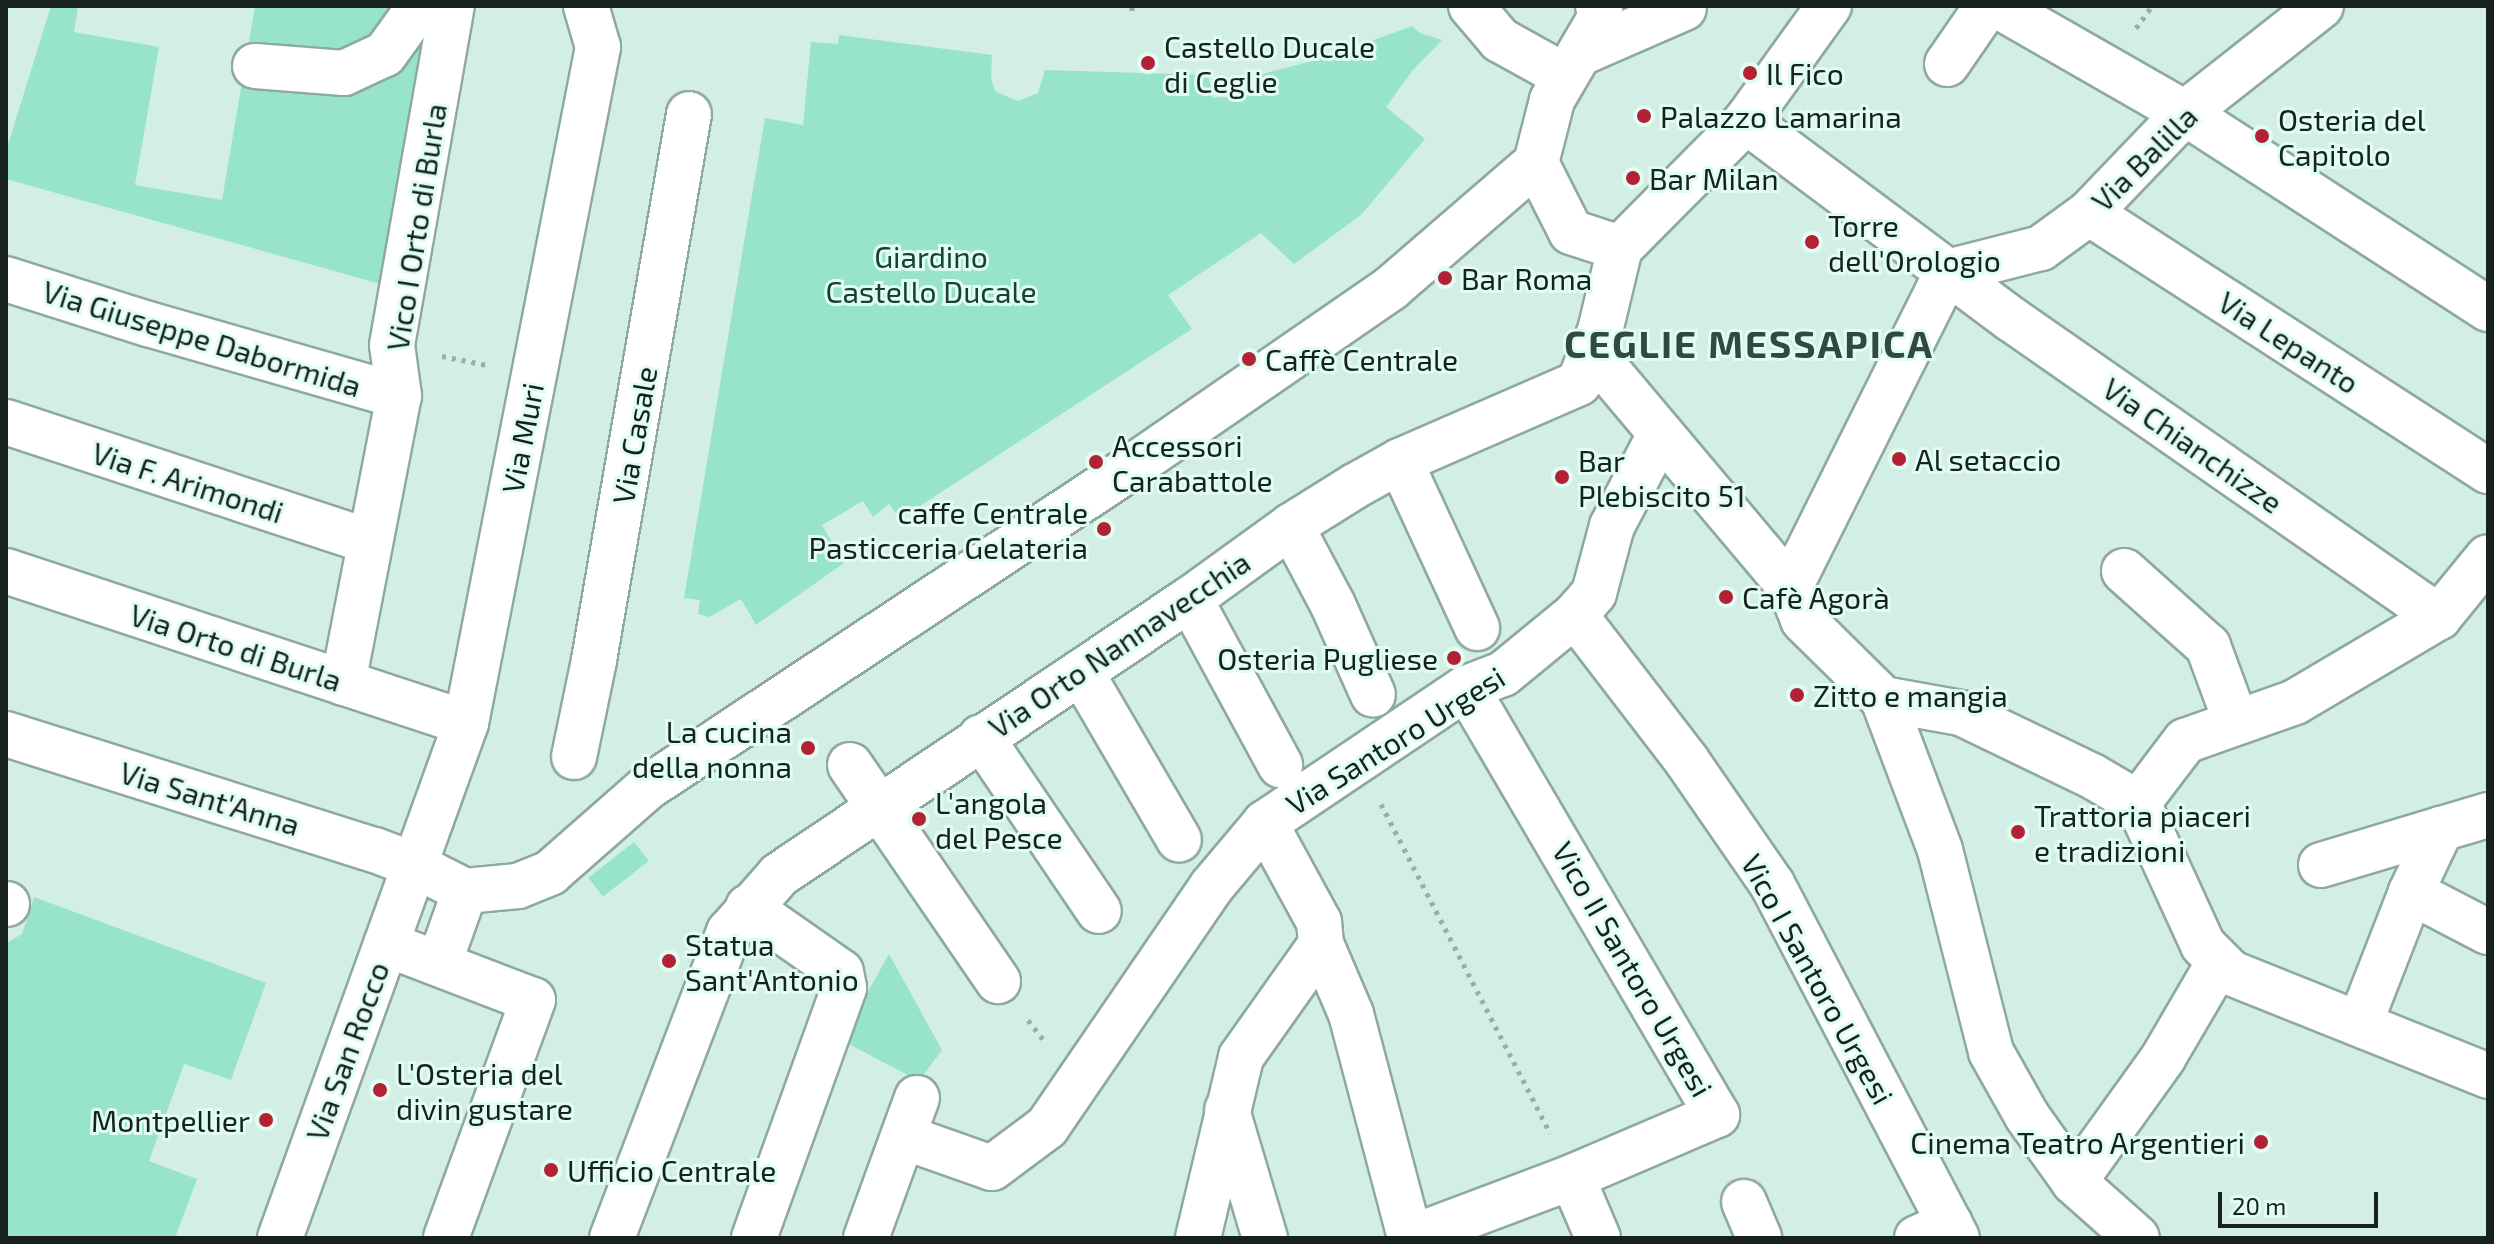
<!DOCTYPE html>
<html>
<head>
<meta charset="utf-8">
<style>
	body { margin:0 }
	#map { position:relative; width:2494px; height:1244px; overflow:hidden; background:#d3efe5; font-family:"Exo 2",sans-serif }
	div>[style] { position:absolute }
	.green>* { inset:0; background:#97e4c9; transform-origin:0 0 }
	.path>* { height:5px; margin-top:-2.5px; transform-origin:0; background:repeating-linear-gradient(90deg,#98afa7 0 4px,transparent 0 10px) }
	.roads { filter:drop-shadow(2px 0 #8ea99f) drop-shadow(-2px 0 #8ea99f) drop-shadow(0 2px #8ea99f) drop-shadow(0 -2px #8ea99f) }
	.minor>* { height:44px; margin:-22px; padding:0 22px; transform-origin:22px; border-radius:22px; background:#fff }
	.dots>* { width:22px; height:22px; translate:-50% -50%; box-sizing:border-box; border:4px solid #e0fdf2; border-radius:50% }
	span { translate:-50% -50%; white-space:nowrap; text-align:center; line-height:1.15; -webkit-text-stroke:6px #e0fdf2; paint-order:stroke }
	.poi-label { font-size:30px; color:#17211d }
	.left { translate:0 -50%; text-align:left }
	.right { translate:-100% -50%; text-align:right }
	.street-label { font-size:30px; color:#17211d }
	.park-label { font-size:30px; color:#184034 }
	.district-label { font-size:38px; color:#314940; font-weight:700; letter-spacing:2px }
	.frame { position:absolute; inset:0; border:8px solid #17211d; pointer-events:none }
	.scale { position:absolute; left:2218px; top:1192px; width:160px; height:36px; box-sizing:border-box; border:4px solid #17211d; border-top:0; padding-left:10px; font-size:24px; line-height:28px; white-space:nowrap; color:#17211d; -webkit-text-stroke:6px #e0fdf2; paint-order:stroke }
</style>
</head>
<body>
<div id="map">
	<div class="green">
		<i style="clip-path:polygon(51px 6px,78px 6px,74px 32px,159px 47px,135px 185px,222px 200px,255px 6px,409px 6px,433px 14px,384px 285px,6px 179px,6px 151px)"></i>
		<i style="clip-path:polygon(1412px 26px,1420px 33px,1442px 40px,1413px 70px,1386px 107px,1425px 139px,1361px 215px,1294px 264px,1261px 233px,1168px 295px,1192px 329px,900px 519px,889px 504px,873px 517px,863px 501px,822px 525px,844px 563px,756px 625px,741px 599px,709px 617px,698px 614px,700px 600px,684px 598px,765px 118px,803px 125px,811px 42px,838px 44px,839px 35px,992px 55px,991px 80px,996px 92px,1018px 101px,1038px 93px,1045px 70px,1208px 75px,1213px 98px,1263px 94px,1262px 74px,1328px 57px)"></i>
		<i style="left:634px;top:842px;width:24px;height:58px;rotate:52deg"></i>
		<i style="clip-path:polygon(34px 897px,266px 983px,231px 1080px,184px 1064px,149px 1161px,197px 1179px,175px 1238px,6px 1238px,6px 943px,22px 934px)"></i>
		<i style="clip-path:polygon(889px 954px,942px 1050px,919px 1081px,841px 1040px)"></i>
	</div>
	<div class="path">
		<i style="left:1132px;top:6px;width:6px;rotate:90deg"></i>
		<i style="left:2136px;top:28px;width:27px;rotate:-54deg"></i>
		<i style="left:442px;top:356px;width:46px;rotate:11.3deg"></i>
		<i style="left:1381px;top:804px;width:370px;rotate:62.8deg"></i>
		<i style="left:1028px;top:1020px;width:29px;rotate:52deg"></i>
	</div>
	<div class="roads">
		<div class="minor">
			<i style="left:1471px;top:6px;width:45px;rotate:49.5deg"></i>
			<i style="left:1500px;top:40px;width:74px;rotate:29deg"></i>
			<i style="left:1998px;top:6px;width:215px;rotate:29.8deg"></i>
			<i style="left:2185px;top:113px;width:361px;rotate:32.9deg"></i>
			<i style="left:1583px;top:52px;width:110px;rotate:-23.5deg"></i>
			<i style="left:1947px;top:64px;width:70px;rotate:-55.4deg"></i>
			<i style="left:255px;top:66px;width:89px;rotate:4.5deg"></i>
			<i style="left:344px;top:73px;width:45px;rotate:-24.9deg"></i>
			<i style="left:385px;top:54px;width:53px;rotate:-54.2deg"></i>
			<i style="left:1746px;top:121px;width:331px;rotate:36.8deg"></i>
			<i style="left:2011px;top:319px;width:522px;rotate:34.85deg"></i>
			<i style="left:1536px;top:163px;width:65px;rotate:-75.7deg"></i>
			<i style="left:1552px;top:100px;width:97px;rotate:-59.7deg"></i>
			<i style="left:1601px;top:16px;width:10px;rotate:-107deg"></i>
			<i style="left:1536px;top:163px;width:77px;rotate:63.1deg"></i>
			<i style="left:1571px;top:232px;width:52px;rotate:18.1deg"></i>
			<i style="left:2089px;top:213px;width:475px;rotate:32.9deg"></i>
			<i style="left:1947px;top:272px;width:97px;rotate:-14.3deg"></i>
			<i style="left:2041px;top:248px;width:59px;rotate:-36.1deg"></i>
			<i style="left:2089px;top:213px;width:139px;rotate:-46.2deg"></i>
			<i style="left:2185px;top:113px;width:173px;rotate:-38.2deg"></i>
			<i style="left:6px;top:279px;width:149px;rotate:17.6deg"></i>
			<i style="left:148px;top:324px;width:261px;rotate:16deg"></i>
			<i style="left:1593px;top:353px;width:306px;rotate:49.9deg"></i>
			<i style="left:1790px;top:587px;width:35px;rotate:68deg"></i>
			<i style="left:1803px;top:620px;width:112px;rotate:44.6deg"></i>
			<i style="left:1883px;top:699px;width:161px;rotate:69.3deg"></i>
			<i style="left:1940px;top:850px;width:208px;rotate:75.8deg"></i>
			<i style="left:1991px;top:1052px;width:73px;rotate:60.6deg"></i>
			<i style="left:2027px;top:1116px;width:81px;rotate:54.5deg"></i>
			<i style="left:2074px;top:1182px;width:84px;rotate:41.6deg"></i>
			<i style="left:6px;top:422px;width:383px;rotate:18.2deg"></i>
			<i style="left:1400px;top:461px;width:184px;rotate:65.2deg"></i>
			<i style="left:1291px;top:526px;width:89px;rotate:62deg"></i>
			<i style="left:1333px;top:605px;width:98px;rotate:66deg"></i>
			<i style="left:6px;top:571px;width:484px;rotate:18.3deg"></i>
			<i style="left:2124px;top:571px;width:113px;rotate:41.8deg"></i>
			<i style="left:2208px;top:646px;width:81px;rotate:69.8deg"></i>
			<i style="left:1790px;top:587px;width:352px;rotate:-63.5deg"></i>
			<i style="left:1190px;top:599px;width:189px;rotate:61.5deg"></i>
			<i style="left:1575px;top:615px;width:184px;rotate:52.5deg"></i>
			<i style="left:1687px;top:761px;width:150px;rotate:55.4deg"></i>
			<i style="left:1772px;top:884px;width:399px;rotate:62.4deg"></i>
			<i style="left:1081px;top:672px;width:194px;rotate:59.7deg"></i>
			<i style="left:343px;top:683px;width:292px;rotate:-79deg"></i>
			<i style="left:399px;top:396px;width:51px;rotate:-97.8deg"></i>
			<i style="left:392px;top:345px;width:344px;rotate:-80deg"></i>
			<i style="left:1883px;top:699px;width:79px;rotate:10.2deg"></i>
			<i style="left:1961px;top:713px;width:145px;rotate:25.7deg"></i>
			<i style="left:2092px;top:776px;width:53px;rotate:30.4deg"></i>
			<i style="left:6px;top:734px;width:387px;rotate:17.5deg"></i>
			<i style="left:375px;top:850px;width:42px;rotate:21deg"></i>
			<i style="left:414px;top:865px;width:57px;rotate:27deg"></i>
			<i style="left:465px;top:891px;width:53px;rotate:-5.4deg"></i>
			<i style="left:518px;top:886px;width:35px;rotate:-22deg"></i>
			<i style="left:550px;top:873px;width:130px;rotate:-41.3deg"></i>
			<i style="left:648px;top:787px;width:573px;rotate:-33.47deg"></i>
			<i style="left:1126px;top:471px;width:322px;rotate:-34.6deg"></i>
			<i style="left:1391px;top:288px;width:191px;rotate:-40.8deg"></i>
			<i style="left:981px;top:737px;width:210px;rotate:55.9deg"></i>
			<i style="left:574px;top:757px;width:99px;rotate:-78.3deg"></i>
			<i style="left:594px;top:660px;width:554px;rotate:-80.13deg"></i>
			<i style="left:850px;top:765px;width:262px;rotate:55.6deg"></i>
			<i style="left:2138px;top:803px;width:156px;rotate:65.4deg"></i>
			<i style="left:2203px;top:945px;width:40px;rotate:45deg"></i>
			<i style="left:2231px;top:973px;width:277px;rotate:21.8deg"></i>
			<i style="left:2138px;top:803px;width:78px;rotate:-52.8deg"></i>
			<i style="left:2185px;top:741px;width:117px;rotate:-19.5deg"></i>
			<i style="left:2295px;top:702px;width:167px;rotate:-30.6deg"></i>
			<i style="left:2439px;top:617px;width:77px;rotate:-50.8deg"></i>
			<i style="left:2321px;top:865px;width:125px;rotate:-16.7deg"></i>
			<i style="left:2411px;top:892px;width:87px;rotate:27.5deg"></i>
			<i style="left:6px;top:904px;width:1px"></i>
			<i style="left:748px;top:907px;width:113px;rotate:35deg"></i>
			<i style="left:841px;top:972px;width:16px;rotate:79deg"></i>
			<i style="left:844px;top:988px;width:266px;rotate:109.8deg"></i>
			<i style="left:386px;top:944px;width:157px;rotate:20.9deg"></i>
			<i style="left:533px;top:1000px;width:253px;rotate:110.1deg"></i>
			<i style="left:446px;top:944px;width:56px;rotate:-70.3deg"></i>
			<i style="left:1321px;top:944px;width:76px;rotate:66.8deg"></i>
			<i style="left:1351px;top:1014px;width:232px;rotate:75.2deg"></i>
			<i style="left:1410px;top:1238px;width:173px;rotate:-20.6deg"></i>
			<i style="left:1572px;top:1177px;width:158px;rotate:-23.2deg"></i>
			<i style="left:1717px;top:1115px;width:495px;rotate:-120.4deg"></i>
			<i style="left:2360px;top:1023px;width:141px;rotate:-68.7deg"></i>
			<i style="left:2411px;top:892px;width:70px;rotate:-64.5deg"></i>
			<i style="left:2441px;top:829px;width:49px;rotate:-16.6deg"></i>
			<i style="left:1227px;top:1110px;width:134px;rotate:73.5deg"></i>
			<i style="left:904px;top:1137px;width:93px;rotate:19.4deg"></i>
			<i style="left:992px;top:1168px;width:69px;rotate:-36.7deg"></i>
			<i style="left:1047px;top:1127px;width:292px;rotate:-55.6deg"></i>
			<i style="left:1212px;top:886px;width:82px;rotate:-49.9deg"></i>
			<i style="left:1572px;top:1177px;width:66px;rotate:66.9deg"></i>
			<i style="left:2074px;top:1182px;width:153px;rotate:-54.3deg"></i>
			<i style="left:2163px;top:1058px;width:109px;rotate:-59.7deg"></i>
			<i style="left:1744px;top:1202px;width:39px;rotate:67deg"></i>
			<i style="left:280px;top:1238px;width:548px;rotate:-70.14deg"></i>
			<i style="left:466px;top:723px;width:689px;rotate:-78.95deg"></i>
			<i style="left:598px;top:47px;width:43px;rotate:-106.3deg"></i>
			<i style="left:612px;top:1238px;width:328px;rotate:-69.1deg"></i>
			<i style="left:729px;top:932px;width:76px;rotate:-48.7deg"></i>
			<i style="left:779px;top:875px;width:495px;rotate:-33.9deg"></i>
			<i style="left:1190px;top:599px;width:125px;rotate:-35.9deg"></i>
			<i style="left:1291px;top:526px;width:75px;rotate:-32deg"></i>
			<i style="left:1355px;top:486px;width:51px;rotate:-29.1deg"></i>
			<i style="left:1400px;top:461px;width:195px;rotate:-23.5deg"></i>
			<i style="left:1579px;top:383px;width:56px;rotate:-68deg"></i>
			<i style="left:1600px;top:331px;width:85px;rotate:-76.5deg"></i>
			<i style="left:1620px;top:248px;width:179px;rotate:-45.2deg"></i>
			<i style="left:1746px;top:121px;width:142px;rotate:-54.2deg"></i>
			<i style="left:866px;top:1238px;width:149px;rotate:-70deg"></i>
			<i style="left:1198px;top:1238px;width:186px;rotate:-76.6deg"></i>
			<i style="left:1241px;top:1057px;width:138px;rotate:-54.7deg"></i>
			<i style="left:1321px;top:944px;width:22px;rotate:-95deg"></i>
			<i style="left:1319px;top:922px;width:113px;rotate:-118.6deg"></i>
			<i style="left:1265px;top:823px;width:242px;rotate:-33.9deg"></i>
			<i style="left:1466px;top:688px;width:40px;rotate:-21deg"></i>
			<i style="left:1503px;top:674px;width:93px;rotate:-39.3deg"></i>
			<i style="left:1575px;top:615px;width:29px;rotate:-49deg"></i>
			<i style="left:1594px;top:593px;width:69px;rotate:-75deg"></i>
			<i style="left:1612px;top:526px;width:104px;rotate:-62.4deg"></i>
			<i style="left:1917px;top:1238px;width:36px;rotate:-24deg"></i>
		</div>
	</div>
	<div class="dots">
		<i style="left:1148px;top:63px;background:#b32135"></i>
		<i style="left:1750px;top:73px;background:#b32135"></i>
		<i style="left:1644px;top:116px;background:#b32135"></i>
		<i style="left:2262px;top:136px;background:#b32135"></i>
		<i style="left:1633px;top:178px;background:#b32135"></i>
		<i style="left:1812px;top:242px;background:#b32135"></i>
		<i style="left:1445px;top:278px;background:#b32135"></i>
		<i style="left:1249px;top:359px;background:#b32135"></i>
		<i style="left:1899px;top:459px;background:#b32135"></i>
		<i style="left:1096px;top:462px;background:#b32135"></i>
		<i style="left:1562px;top:477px;background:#b32135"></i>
		<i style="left:1104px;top:529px;background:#b32135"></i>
		<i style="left:1726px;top:597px;background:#b32135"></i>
		<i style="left:1454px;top:658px;background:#b32135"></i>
		<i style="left:1797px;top:695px;background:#b32135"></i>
		<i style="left:808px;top:748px;background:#b32135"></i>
		<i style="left:919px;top:819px;background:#b32135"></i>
		<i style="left:2018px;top:832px;background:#b32135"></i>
		<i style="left:669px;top:961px;background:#b32135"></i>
		<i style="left:380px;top:1090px;background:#b32135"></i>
		<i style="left:266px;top:1120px;background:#b32135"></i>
		<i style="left:2261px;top:1142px;background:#b32135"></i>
		<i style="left:551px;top:1170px;background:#b32135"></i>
	</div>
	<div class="poi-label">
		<span class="left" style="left:1164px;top:63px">Castello Ducale<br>di Ceglie</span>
		<span class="left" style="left:1766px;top:73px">Il Fico</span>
		<span class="left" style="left:1660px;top:116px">Palazzo Lamarina</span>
		<span class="left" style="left:2278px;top:136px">Osteria del<br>Capitolo</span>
		<span class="left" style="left:1649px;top:178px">Bar Milan</span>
		<span class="left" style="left:1828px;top:242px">Torre<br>dell'Orologio</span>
		<span class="left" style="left:1461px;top:278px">Bar Roma</span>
		<span class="left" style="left:1265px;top:359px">Caffè Centrale</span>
		<span class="left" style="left:1112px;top:462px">Accessori<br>Carabattole</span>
		<span class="left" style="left:1915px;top:459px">Al setaccio</span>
		<span class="left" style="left:1578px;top:477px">Bar<br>Plebiscito 51</span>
		<span class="right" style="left:1088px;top:529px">caffe Centrale<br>Pasticceria Gelateria</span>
		<span class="left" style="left:1742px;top:597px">Cafè Agorà</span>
		<span class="right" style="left:1438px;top:658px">Osteria Pugliese</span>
		<span class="left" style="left:1813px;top:695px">Zitto e mangia</span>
		<span class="right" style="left:792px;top:748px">La cucina<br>della nonna</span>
		<span class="left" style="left:935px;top:819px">L'angola<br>del Pesce</span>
		<span class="left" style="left:2034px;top:832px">Trattoria piaceri<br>e tradizioni</span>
		<span class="left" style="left:685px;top:961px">Statua<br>Sant'Antonio</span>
		<span class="left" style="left:396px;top:1090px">L'Osteria del<br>divin gustare</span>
		<span class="right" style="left:250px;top:1120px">Montpellier</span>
		<span class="right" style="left:2245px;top:1142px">Cinema Teatro Argentieri</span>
		<span class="left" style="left:567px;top:1170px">Ufficio Centrale</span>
	</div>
	<div class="street-label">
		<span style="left:2144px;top:158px;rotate:-45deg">Via Balilla</span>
		<span style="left:416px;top:227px;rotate:-81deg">Vico I Orto di Burla</span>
		<span style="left:202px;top:338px;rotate:17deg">Via Giuseppe Dabormida</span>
		<span style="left:2289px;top:342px;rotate:33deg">Via Lepanto</span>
		<span style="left:634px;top:435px;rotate:-80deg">Via Casale</span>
		<span style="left:522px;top:438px;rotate:-79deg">Via Muri</span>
		<span style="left:2193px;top:445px;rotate:35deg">Via Chianchizze</span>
		<span style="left:188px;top:482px;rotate:18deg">Via F. Arimondi</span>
		<span style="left:1119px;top:644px;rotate:-34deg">Via Orto Nannavecchia</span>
		<span style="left:236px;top:647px;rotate:18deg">Via Orto di Burla</span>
		<span style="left:1395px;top:740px;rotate:-32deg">Via Santoro Urgesi</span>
		<span style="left:210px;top:798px;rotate:17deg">Via Sant'Anna</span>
		<span style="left:1633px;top:969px;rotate:60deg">Vico II Santoro Urgesi</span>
		<span style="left:1818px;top:979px;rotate:61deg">Vico I Santoro Urgesi</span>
		<span style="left:347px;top:1051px;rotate:-70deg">Via San Rocco</span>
	</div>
	<div class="park-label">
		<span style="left:931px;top:273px">Giardino<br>Castello Ducale</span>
	</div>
	<div class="district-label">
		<span style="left:1749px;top:344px">CEGLIE MESSAPICA</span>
	</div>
	<div class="frame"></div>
	<div class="scale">20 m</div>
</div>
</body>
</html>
